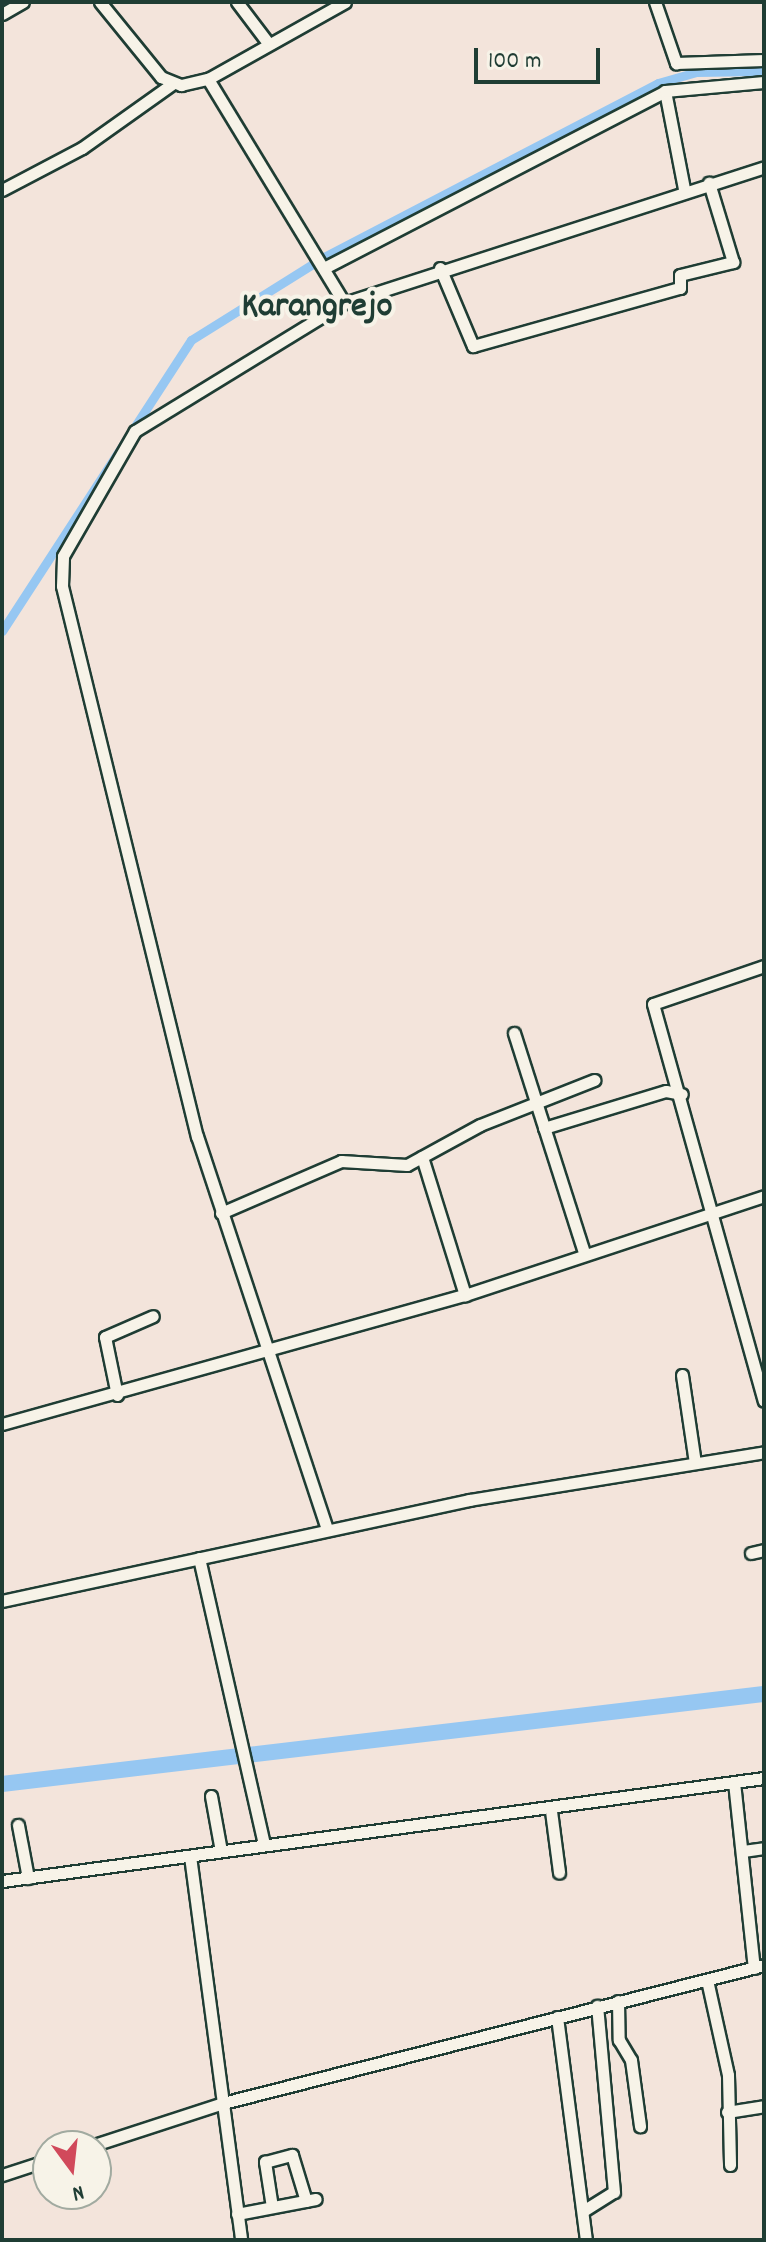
<!DOCTYPE html>
<html>
<head>
<meta charset="utf-8">
<style>
	body { margin:0 }
	#map { position:relative; width:766px; height:2242px; overflow:hidden; background:#f3e4db; font-family:Dekko,sans-serif }
	div>[style] { position:absolute }
	.canal>* { height:9px; margin:-4.5px; padding:0 4.5px; transform-origin:4.5px; border-radius:4.5px; background:#96c7f2 }
	.river>* { height:16px; margin:-8px; padding:0 8px; transform-origin:8px; border-radius:8px; background:#96c7f2 }
	.roads { filter:drop-shadow(2px 0 #1f3d34) drop-shadow(-2px 0 #1f3d34) drop-shadow(0 2px #1f3d34) drop-shadow(0 -2px #1f3d34) }
	.minor>* { height:11px; margin:-5.5px; padding:0 5.5px; transform-origin:5.5px; border-radius:5.5px; background:#f7f3e8 }
	span { translate:-50% -50%; white-space:nowrap; text-align:center; line-height:1.15; -webkit-text-stroke:8px #f7f3e8; paint-order:stroke }
	.quarter-label { font-size:36px; color:#1f3d34; font-weight:700 }
	.frame { position:absolute; inset:0; border:4px solid #1f3d34; pointer-events:none }
	.north { position:absolute; left:32px; top:2130px; width:80px; height:80px; box-sizing:border-box; background:#f7f3e8; border:2px solid #a1aaa0; border-radius:50%; rotate:165deg; font-size:22px; font-weight:700; line-height:32px; text-align:center; color:#1f3d34 }
	.north::after { content:''; display:block; margin:auto; width:28px; height:36px; background:#d1495b; clip-path:polygon(50% 0,100% 100%,50% 72%,0 100%) }
	.scale { position:absolute; left:474px; top:48px; width:126px; height:36px; box-sizing:border-box; border:4px solid #1f3d34; border-top:0; padding-left:10px; font-size:24px; line-height:28px; white-space:nowrap; color:#1f3d34; -webkit-text-stroke:6px #f7f3e8; paint-order:stroke }
</style>
</head>
<body>
<div id="map">
	<div class="canal">
		<i style="left:2px;top:631px;width:347px;rotate:-57deg"></i>
		<i style="left:191px;top:340px;width:155px;rotate:-32deg"></i>
		<i style="left:322px;top:258px;width:379px;rotate:-27.5deg"></i>
		<i style="left:658px;top:83px;width:40px;rotate:-16deg"></i>
		<i style="left:696px;top:72px;width:68px;rotate:-0.8deg"></i>
	</div>
	<div class="river">
		<i style="left:2px;top:1784px;width:767px;rotate:-6.74deg"></i>
	</div>
	<div class="roads">
		<div class="minor">
			<i style="left:100px;top:2px;width:97px;rotate:50.9deg"></i>
			<i style="left:161px;top:77px;width:22px;rotate:22deg"></i>
			<i style="left:181px;top:85px;width:28px;rotate:-13deg"></i>
			<i style="left:208px;top:79px;width:157px;rotate:-29.3deg"></i>
			<i style="left:237px;top:2px;width:51px;rotate:52.9deg"></i>
			<i style="left:655px;top:2px;width:65px;rotate:71deg"></i>
			<i style="left:676px;top:63px;width:88px;rotate:-2deg"></i>
			<i style="left:2px;top:14px;width:24px;rotate:-30deg"></i>
			<i style="left:208px;top:79px;width:262px;rotate:58.7deg"></i>
			<i style="left:665px;top:91px;width:100px;rotate:79deg"></i>
			<i style="left:2px;top:190px;width:90px;rotate:-27.7deg"></i>
			<i style="left:82px;top:148px;width:110px;rotate:-35.4deg"></i>
			<i style="left:324px;top:268px;width:384px;rotate:-27.4deg"></i>
			<i style="left:665px;top:91px;width:99px;rotate:-5.2deg"></i>
			<i style="left:440px;top:268px;width:85px;rotate:67.1deg"></i>
			<i style="left:473px;top:346px;width:215px;rotate:-15.7deg"></i>
			<i style="left:680px;top:288px;width:13px;rotate:-90deg"></i>
			<i style="left:680px;top:275px;width:55px;rotate:-13.8deg"></i>
			<i style="left:733px;top:262px;width:83px;rotate:-106.9deg"></i>
			<i style="left:764px;top:966px;width:117px;rotate:161.1deg"></i>
			<i style="left:653px;top:1004px;width:412px;rotate:74.4deg"></i>
			<i style="left:514px;top:1033px;width:231px;rotate:72.3deg"></i>
			<i style="left:544px;top:1128px;width:127px;rotate:-16.9deg"></i>
			<i style="left:666px;top:1091px;width:16px;rotate:11deg"></i>
			<i style="left:422px;top:1157px;width:145px;rotate:72.7deg"></i>
			<i style="left:221px;top:1213px;width:131px;rotate:-23.4deg"></i>
			<i style="left:341px;top:1161px;width:66px;rotate:3.5deg"></i>
			<i style="left:407px;top:1165px;width:83px;rotate:-28.7deg"></i>
			<i style="left:480px;top:1125px;width:123px;rotate:-21.5deg"></i>
			<i style="left:682px;top:1375px;width:89px;rotate:81.6deg"></i>
			<i style="left:117px;top:1395px;width:59px;rotate:-101.7deg"></i>
			<i style="left:105px;top:1337px;width:52px;rotate:-23.6deg"></i>
			<i style="left:2px;top:1424px;width:481px;rotate:-15.6deg"></i>
			<i style="left:465px;top:1295px;width:315px;rotate:-18.3deg"></i>
			<i style="left:327px;top:1529px;width:413px;rotate:-108.3deg"></i>
			<i style="left:197px;top:1137px;width:567px;rotate:-103.77deg"></i>
			<i style="left:62px;top:586px;width:30px;rotate:-88deg"></i>
			<i style="left:63px;top:556px;width:144px;rotate:-60.1deg"></i>
			<i style="left:135px;top:431px;width:245px;rotate:-31.5deg"></i>
			<i style="left:344px;top:303px;width:441px;rotate:-17.9deg"></i>
			<i style="left:751px;top:1553px;width:13px;rotate:-13deg"></i>
			<i style="left:199px;top:1558px;width:293px;rotate:77.2deg"></i>
			<i style="left:2px;top:1601px;width:478px;rotate:-12.2deg"></i>
			<i style="left:469px;top:1500px;width:299px;rotate:-9.2deg"></i>
			<i style="left:734px;top:1782px;width:187px;rotate:83.9deg"></i>
			<i style="left:211px;top:1796px;width:56px;rotate:79.7deg"></i>
			<i style="left:551px;top:1811px;width:62px;rotate:82.5deg"></i>
			<i style="left:18px;top:1825px;width:54px;rotate:79.3deg"></i>
			<i style="left:743px;top:1851px;width:21px;rotate:-8deg"></i>
			<i style="left:190px;top:1856px;width:387px;rotate:82.4deg"></i>
			<i style="left:2px;top:1881px;width:769px;rotate:-7.7deg"></i>
			<i style="left:707px;top:1980px;width:97px;rotate:77.5deg"></i>
			<i style="left:728px;top:2075px;width:90px;rotate:88.7deg"></i>
			<i style="left:618px;top:2001px;width:39px;rotate:89deg"></i>
			<i style="left:619px;top:2040px;width:23px;rotate:59deg"></i>
			<i style="left:631px;top:2060px;width:67px;rotate:82.2deg"></i>
			<i style="left:557px;top:2017px;width:225px;rotate:82.6deg"></i>
			<i style="left:727px;top:2112px;width:37px;rotate:-9deg"></i>
			<i style="left:91px;top:2146px;width:139px;rotate:-18deg"></i>
			<i style="left:223px;top:2103px;width:558px;rotate:-14.31deg"></i>
			<i style="left:2px;top:2175px;width:48px;rotate:-18.1deg"></i>
			<i style="left:272px;top:2207px;width:46px;rotate:-98.8deg"></i>
			<i style="left:265px;top:2162px;width:28px;rotate:-15deg"></i>
			<i style="left:292px;top:2155px;width:48px;rotate:73.1deg"></i>
			<i style="left:583px;top:2211px;width:36px;rotate:-32deg"></i>
			<i style="left:614px;top:2192px;width:187px;rotate:-95.2deg"></i>
			<i style="left:237px;top:2214px;width:80px;rotate:-10.8deg"></i>
		</div>
	</div>
	<div class="quarter-label">
		<span style="left:317px;top:309px">Karangrejo</span>
	</div>
	<div class="frame"></div>
	<div class="north">N</div>
	<div class="scale">100 m</div>
</div>
</body>
</html>
